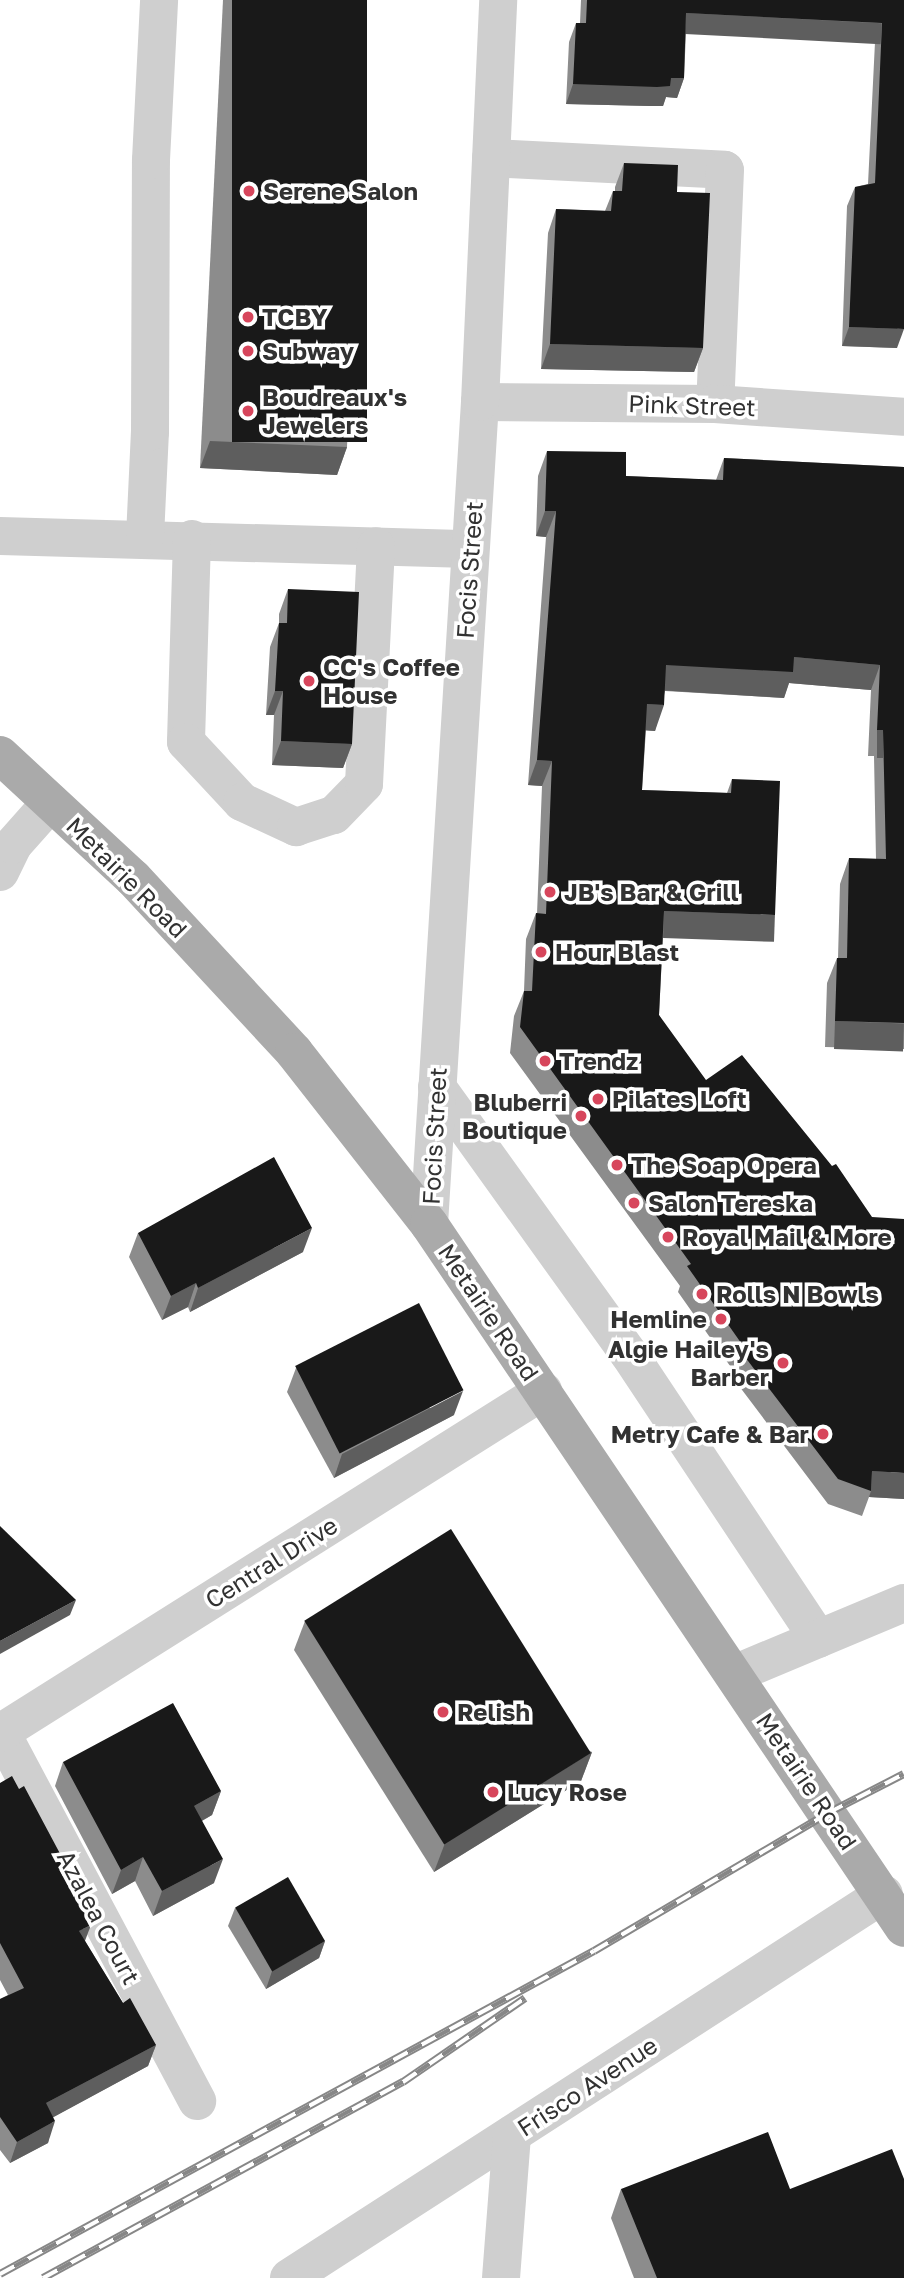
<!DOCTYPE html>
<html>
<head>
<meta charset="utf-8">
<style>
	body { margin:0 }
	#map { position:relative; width:904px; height:2278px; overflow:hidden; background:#fff; font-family:"Golos Text",sans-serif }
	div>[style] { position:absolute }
	.minor>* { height:38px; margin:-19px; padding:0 19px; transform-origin:19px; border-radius:19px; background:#cfcfcf }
	.major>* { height:38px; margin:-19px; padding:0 19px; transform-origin:19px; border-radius:19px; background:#aaa }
	.rail>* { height:8px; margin-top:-4px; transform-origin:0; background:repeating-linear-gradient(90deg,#fff 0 16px,#878787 0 32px); box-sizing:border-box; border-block:2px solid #878787 }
	.wall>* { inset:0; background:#8c8c8c }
	.shaded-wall>* { inset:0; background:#5e5e5e; transform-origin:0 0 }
	.building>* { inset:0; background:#191919; transform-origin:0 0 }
	.dots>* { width:19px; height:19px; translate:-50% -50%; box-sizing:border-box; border:4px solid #fff; border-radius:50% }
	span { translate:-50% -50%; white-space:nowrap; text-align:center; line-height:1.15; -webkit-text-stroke:7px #fff; paint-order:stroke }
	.poi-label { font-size:24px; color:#323232; font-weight:700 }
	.left { translate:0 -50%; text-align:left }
	.right { translate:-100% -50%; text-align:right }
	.street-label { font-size:24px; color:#323232 }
</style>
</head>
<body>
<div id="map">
	<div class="minor">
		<i style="left:491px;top:158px;width:234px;rotate:2.9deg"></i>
		<i style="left:725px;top:170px;width:234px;rotate:92.4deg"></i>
		<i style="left:480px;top:402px;width:235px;rotate:0.5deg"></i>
		<i style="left:715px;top:404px;width:189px;rotate:3.9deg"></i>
		<i style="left:0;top:536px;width:470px;rotate:1.6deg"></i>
		<i style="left:145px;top:537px;width:105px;rotate:-87.3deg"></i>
		<i style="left:150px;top:432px;width:272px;rotate:-89.8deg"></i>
		<i style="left:151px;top:160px;width:160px;rotate:-87.1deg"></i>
		<i style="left:192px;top:539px;width:203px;rotate:91.7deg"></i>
		<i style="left:186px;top:742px;width:82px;rotate:47deg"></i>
		<i style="left:242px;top:802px;width:60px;rotate:24.8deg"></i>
		<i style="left:296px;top:827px;width:40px;rotate:-18deg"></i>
		<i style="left:334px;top:815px;width:43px;rotate:-45.9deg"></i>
		<i style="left:364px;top:784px;width:238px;rotate:-87.1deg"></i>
		<i style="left:0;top:872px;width:30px;rotate:-64deg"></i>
		<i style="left:13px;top:845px;width:57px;rotate:-48.5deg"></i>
		<i style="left:437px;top:1087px;width:329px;rotate:54.3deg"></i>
		<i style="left:629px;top:1354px;width:342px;rotate:56.4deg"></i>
		<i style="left:429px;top:1224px;width:824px;rotate:-86.45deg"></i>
		<i style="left:480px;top:402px;width:402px;rotate:-87.4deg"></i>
		<i style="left:734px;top:1674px;width:184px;rotate:-22.7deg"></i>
		<i style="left:1px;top:1732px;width:418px;rotate:62deg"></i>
		<i style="left:0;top:1733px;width:642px;rotate:-32.2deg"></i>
		<i style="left:289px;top:2278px;width:708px;rotate:-32.84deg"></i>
		<i style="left:501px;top:2278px;width:144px;rotate:-85.6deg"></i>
	</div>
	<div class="major">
		<i style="left:0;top:755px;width:181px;rotate:42.8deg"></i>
		<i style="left:133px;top:878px;width:237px;rotate:47.2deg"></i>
		<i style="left:294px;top:1052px;width:219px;rotate:51.9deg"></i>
		<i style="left:429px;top:1224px;width:849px;rotate:55.99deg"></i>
	</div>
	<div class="rail">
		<i style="left:0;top:2274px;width:676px;rotate:-28.54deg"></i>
		<i style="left:594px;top:1951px;width:272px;rotate:-30.5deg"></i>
		<i style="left:828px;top:1813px;width:85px;rotate:-27.2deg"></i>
		<i style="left:43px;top:2278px;width:410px;rotate:-28.6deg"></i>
		<i style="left:403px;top:2082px;width:148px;rotate:-34.5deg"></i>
	</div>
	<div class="wall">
		<i style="clip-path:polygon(223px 0,367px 0,347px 447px,337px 475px,200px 468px)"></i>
		<i style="clip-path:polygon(581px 0,904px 0,897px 348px,842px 346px,847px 206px,855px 187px,868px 184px,875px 42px,686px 33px,684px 78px,677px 98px,666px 97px,663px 106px,650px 106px,566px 104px,569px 42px,576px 23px,580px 23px)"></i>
		<i style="clip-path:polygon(624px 163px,677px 192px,703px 348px,694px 372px,541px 369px,548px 233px,556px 209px,605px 211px,613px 191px,615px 191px,615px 187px)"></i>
		<i style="clip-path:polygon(547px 451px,626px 476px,716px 480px,724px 458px,904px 467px,904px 1049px,825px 1047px,827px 983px,837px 958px,838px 958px,840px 884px,849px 858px,876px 859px,874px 756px,868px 756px,871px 690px,789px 683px,784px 698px,665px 691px,655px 731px,646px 730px,642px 790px,727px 793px,732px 779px,766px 940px,663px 937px,659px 1015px,904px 1499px,869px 1497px,862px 1516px,828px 1504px,733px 1378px,735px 1373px,678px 1292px,680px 1286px,510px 1053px,514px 1016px,524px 991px,526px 939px,536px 913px,537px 914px,542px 786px,528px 785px,546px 537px,536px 536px,538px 476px)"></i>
		<i style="clip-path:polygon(288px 589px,352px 744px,343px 768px,272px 765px,274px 715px,266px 715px,270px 647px,279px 623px,279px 614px)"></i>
		<i style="clip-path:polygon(138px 1233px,303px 1252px,190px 1312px,188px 1307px,162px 1320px,129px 1257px)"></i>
		<i style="clip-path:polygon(296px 1368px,454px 1415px,334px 1478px,287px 1392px)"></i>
		<i style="clip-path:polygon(305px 1621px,592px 1752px,581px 1781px,434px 1872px,294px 1650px)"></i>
		<i style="clip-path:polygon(63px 1762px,221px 1791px,212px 1815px,202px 1821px,214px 1883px,153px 1916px,135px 1881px,112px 1894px,55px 1786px)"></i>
		<i style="clip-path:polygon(0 1783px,78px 1901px,85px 1941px,123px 2003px,156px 2045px,148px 2066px,53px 2117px,48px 2143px,10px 2163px,0 2150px,0 1999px,8px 1995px,0 1980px)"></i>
		<i style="clip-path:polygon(235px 1908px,325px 1941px,319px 1958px,266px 1989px,228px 1926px)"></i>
		<i style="clip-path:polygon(621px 2189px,790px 2189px,904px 2278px,634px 2278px,611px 2218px)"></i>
	</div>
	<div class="shaded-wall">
		<i style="left:686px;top:13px;width:196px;height:21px;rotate:3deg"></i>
		<i style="clip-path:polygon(671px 78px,684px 78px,677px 98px,666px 97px,663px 106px,650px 106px,566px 104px,573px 84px)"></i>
		<i style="clip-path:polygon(849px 327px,904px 329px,897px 348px,842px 346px)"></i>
		<i style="clip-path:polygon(550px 344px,703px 348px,694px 372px,541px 369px)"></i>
		<i style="clip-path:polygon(210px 441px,347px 447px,337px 475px,200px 468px)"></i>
		<i style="clip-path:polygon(545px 511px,556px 511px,546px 537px,536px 536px)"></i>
		<i style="clip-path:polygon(794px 657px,880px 665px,871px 690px,789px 683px,784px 698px,657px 690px,666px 665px)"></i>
		<i style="clip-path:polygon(275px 691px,283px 691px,274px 715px,266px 715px)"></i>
		<i style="clip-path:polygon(647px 704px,664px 705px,655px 731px,638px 730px)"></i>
		<i style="left:877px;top:730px;width:6px;height:28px"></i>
		<i style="clip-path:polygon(281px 741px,352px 744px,343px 768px,272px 765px)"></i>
		<i style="clip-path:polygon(537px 760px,552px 761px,542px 786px,528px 785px)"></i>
		<i style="left:664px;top:911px;width:111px;height:27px;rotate:2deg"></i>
		<i style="left:835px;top:1021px;width:69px;height:28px;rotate:2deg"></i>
		<i style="clip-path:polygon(312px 1228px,303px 1252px,190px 1312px,198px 1288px)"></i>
		<i style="clip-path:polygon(196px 1283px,188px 1307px,162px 1320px,171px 1296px)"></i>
		<i style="clip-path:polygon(463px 1391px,454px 1415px,334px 1478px,342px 1454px)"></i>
		<i style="clip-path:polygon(872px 1471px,904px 1473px,904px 1499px,869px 1497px,871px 1491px)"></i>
		<i style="clip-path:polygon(76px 1600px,70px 1615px,0 1654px,0 1641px)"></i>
		<i style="clip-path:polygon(592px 1752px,581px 1781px,434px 1872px,445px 1843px)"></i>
		<i style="clip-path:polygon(221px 1791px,212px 1815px,185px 1830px,194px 1806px)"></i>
		<i style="clip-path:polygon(143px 1857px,135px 1881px,112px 1894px,121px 1870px)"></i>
		<i style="clip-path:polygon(223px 1859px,214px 1883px,153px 1916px,162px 1891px)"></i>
		<i style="clip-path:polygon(91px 1925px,83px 1946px,79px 1931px)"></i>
		<i style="clip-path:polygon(325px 1941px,319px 1958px,266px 1989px,272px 1971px)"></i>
		<i style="clip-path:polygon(156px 2045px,148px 2066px,39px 2125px,46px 2103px)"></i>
		<i style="clip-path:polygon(55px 2121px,48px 2143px,10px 2163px,17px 2142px)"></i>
	</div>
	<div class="building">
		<i style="left:232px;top:0;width:135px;height:442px"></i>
		<i style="clip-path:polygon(587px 0,904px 0,904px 329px,849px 327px,855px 187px,875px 183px,882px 23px,686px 13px,684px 78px,671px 78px,670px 86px,657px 87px,573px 84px,576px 23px,586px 23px)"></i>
		<i style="clip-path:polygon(624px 163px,678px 165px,677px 192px,710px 193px,703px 348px,550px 344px,556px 209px,611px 211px,613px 191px,622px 191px)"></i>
		<i style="clip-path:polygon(547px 451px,626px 452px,626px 476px,723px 480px,724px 458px,904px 467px,904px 1023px,835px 1021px,837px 958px,847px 958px,849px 858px,886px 859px,883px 730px,877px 730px,880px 665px,794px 657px,793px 672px,666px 665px,664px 705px,647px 704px,642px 790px,731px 793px,732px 779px,780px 781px,775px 915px,664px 911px,659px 1015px,706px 1080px,742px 1055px,832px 1166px,836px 1164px,872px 1217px,904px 1219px,904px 1473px,872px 1471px,871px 1491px,838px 1479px,742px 1353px,746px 1350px,687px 1266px,691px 1264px,520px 1027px,524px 991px,532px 991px,536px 913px,546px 914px,552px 761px,537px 760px,556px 511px,545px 511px)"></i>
		<i style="clip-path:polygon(288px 589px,359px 592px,352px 744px,281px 741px,283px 691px,275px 691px,279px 623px,287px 623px)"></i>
		<i style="clip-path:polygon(274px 1157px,312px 1228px,198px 1288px,196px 1283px,171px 1296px,138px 1233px)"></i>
		<i style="left:419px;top:1303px;width:98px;height:139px;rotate:63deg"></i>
		<i style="clip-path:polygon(0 1526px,76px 1600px,0 1641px)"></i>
		<i style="left:451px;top:1529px;width:264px;height:173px;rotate:58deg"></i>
		<i style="clip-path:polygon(173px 1703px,221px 1791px,194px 1806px,223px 1859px,162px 1891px,143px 1857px,121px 1870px,63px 1762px)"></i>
		<i style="clip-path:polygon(12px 1776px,19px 1789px,24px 1786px,81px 1893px,76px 1896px,91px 1925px,79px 1931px,123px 2003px,130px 1998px,156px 2045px,46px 2103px,55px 2121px,17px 2142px,0 2117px,0 1999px,24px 1988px,0 1943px,0 1783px)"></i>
		<i style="left:288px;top:1877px;width:74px;height:61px;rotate:60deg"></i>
		<i style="clip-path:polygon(768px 2132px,790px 2189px,892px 2149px,904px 2179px,904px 2278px,657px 2278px,621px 2189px)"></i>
	</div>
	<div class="dots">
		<i style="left:249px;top:191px;background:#d7465c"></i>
		<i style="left:248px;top:317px;background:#d7465c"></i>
		<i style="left:248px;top:351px;background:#d7465c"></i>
		<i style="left:248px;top:411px;background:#d7465c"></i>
		<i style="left:309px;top:681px;background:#d7465c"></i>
		<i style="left:550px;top:892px;background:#d7465c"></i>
		<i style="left:541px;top:952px;background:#d7465c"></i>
		<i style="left:545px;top:1061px;background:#d7465c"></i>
		<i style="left:598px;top:1099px;background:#d7465c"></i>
		<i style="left:581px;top:1116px;background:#d7465c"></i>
		<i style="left:617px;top:1165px;background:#d7465c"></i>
		<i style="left:634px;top:1203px;background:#d7465c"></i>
		<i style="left:668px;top:1237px;background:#d7465c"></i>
		<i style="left:702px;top:1294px;background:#d7465c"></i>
		<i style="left:721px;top:1319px;background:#d7465c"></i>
		<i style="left:783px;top:1363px;background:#d7465c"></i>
		<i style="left:823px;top:1434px;background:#d7465c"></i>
		<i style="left:443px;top:1712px;background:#d7465c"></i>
		<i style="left:493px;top:1792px;background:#d7465c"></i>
	</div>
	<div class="poi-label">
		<span class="left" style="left:263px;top:191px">Serene Salon</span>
		<span class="left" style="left:262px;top:317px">TCBY</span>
		<span class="left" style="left:262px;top:351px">Subway</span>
		<span class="left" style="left:262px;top:411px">Boudreaux's<br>Jewelers</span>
		<span class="left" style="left:323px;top:681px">CC's Coffee<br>House</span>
		<span class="left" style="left:564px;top:892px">JB's Bar &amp; Grill</span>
		<span class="left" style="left:555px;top:952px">Hour Blast</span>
		<span class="left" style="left:559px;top:1061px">Trendz</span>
		<span class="left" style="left:612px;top:1099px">Pilates Loft</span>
		<span class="right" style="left:567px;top:1116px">Bluberri<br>Boutique</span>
		<span class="left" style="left:631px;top:1165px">The Soap Opera</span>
		<span class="left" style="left:648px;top:1203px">Salon Tereska</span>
		<span class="left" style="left:682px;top:1237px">Royal Mail &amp; More</span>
		<span class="left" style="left:716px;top:1294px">Rolls N Bowls</span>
		<span class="right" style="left:707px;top:1319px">Hemline</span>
		<span class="right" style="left:769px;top:1363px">Algie Hailey's<br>Barber</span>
		<span class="right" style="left:809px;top:1434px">Metry Cafe &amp; Bar</span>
		<span class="left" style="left:457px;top:1712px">Relish</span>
		<span class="left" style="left:507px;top:1792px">Lucy Rose</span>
	</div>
	<div class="street-label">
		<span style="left:692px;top:405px;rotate:2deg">Pink Street</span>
		<span style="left:469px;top:570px;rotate:-86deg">Focis Street</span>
		<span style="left:127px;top:877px;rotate:45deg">Metairie Road</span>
		<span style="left:434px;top:1136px;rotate:-87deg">Focis Street</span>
		<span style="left:489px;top:1312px;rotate:56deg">Metairie Road</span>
		<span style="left:271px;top:1562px;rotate:-32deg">Central Drive</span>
		<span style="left:807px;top:1781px;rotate:56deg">Metairie Road</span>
		<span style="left:99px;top:1917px;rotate:62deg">Azalea Court</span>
		<span style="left:587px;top:2086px;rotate:-33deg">Frisco Avenue</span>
	</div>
</div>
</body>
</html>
